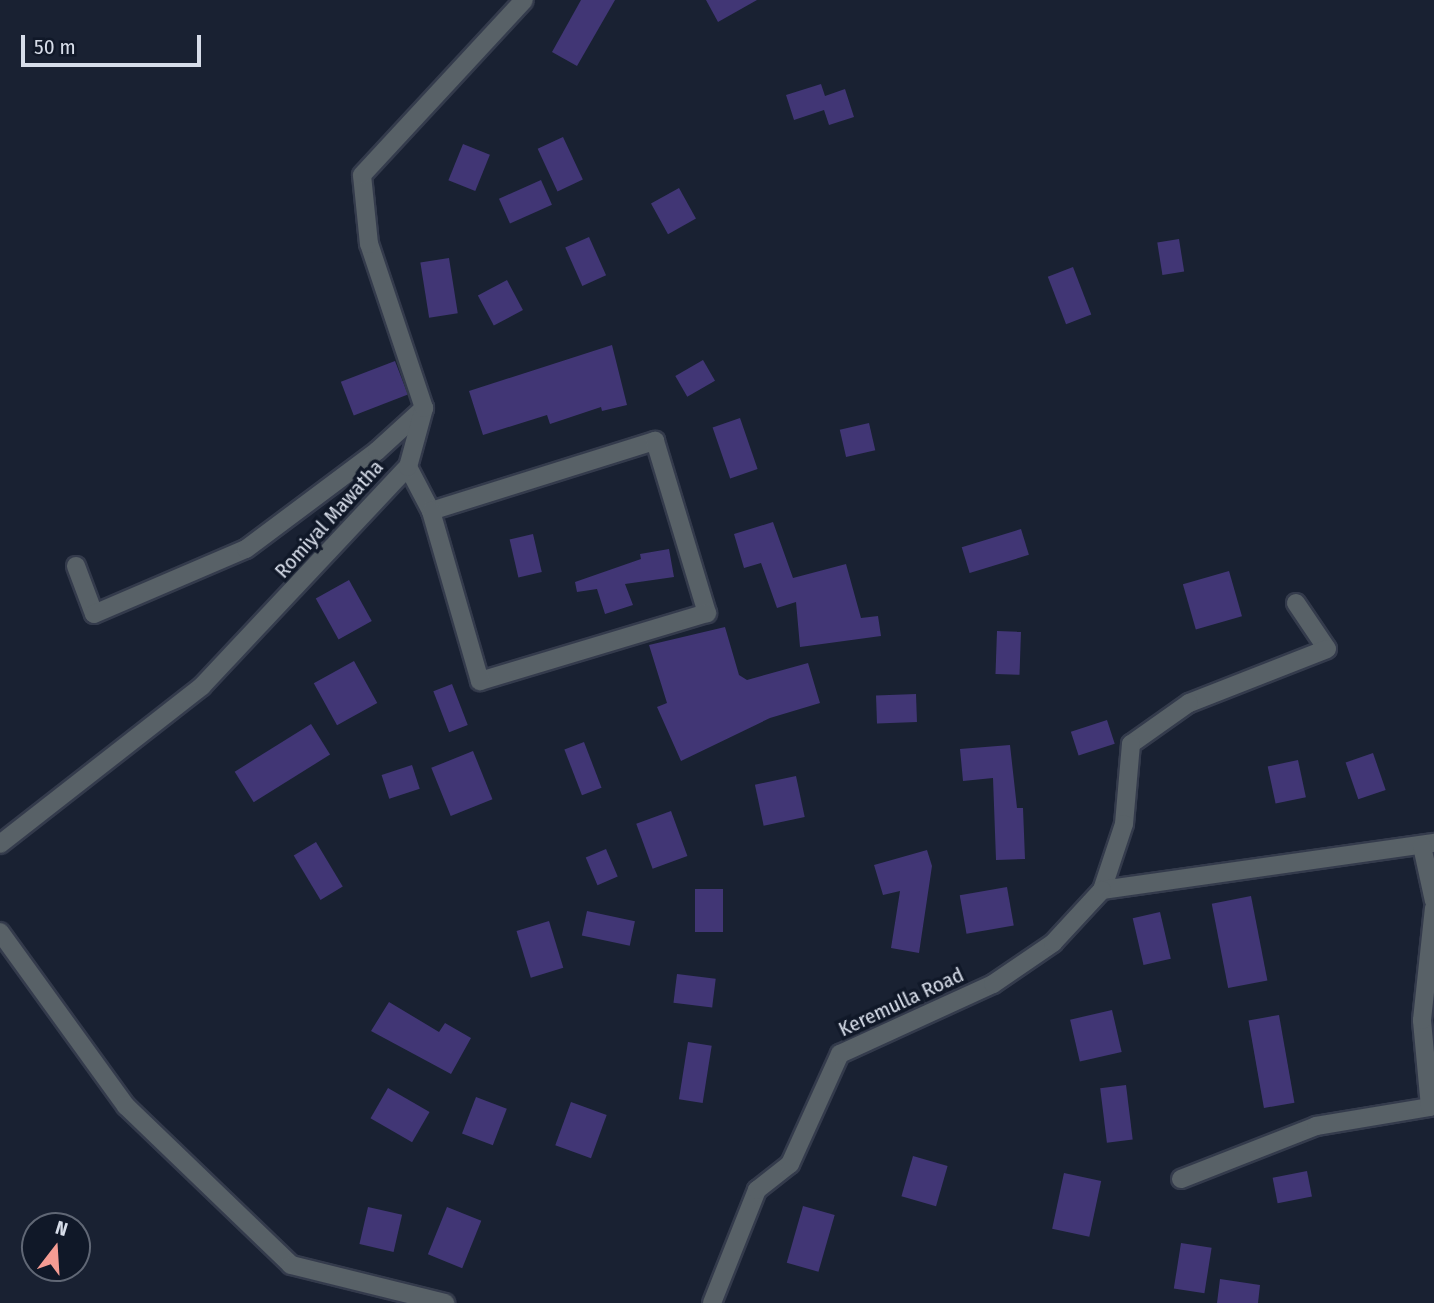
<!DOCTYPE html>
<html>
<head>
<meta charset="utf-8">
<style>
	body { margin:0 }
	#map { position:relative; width:1434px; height:1303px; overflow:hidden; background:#192132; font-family:"Fira Sans Condensed",sans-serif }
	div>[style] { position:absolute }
	.building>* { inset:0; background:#413675; transform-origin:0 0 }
	.roads { filter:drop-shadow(2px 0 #343b4c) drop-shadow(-2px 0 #343b4c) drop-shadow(0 2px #343b4c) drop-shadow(0 -2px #343b4c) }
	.street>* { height:18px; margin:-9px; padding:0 9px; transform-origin:9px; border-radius:9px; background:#586167 }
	span { translate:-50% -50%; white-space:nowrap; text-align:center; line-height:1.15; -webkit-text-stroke:7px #101828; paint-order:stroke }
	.street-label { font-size:21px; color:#d7dde9 }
	.north { position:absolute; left:21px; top:1212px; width:70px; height:70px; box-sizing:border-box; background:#101828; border:2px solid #606775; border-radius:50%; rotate:17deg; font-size:19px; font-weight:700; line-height:28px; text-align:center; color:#d7dde9 }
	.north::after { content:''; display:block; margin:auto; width:24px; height:32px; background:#f59c93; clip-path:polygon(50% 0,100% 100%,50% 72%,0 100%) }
	.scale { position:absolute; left:21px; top:35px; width:180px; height:32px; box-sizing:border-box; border:4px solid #d7dde9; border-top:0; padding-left:9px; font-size:21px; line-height:24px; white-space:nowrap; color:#d7dde9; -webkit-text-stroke:5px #101828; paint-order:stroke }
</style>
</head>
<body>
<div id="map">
	<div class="building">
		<i style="clip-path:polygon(581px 0,615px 0,577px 66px,552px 52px)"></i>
		<i style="clip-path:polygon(706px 0,757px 0,718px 22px)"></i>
		<i style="clip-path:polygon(821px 84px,825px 96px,845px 89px,854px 117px,829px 125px,824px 110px,794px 120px,786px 95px)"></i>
		<i style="left:563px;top:137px;width:47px;height:28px;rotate:65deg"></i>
		<i style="left:463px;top:144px;width:29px;height:39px;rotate:22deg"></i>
		<i style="left:541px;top:180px;width:27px;height:46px;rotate:66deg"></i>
		<i style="left:679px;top:188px;width:35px;height:32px;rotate:61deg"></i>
		<i style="left:589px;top:237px;width:42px;height:26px;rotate:66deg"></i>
		<i style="left:1179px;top:239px;width:33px;height:22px;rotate:81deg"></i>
		<i style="left:449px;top:258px;width:56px;height:29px;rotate:81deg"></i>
		<i style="left:1073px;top:267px;width:51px;height:27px;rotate:69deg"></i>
		<i style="left:507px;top:280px;width:34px;height:33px;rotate:62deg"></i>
		<i style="clip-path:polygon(612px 345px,627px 405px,602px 411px,601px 407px,550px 424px,547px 415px,483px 435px,469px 391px)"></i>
		<i style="left:703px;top:360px;width:24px;height:32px;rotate:60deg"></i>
		<i style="left:395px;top:361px;width:36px;height:58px;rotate:69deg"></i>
		<i style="left:740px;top:418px;width:54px;height:29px;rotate:71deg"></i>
		<i style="left:869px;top:423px;width:28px;height:30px;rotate:77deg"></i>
		<i style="clip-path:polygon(773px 522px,793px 578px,846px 564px,861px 618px,878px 616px,881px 636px,800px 647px,796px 602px,777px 608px,761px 563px,744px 568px,734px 534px)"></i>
		<i style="left:1021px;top:529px;width:27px;height:62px;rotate:73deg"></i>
		<i style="left:533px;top:534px;width:39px;height:24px;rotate:77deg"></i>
		<i style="clip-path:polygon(669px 549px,674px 577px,625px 584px,633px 605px,605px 614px,597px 589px,577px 592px,575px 582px,641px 559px,640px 554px)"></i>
		<i style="left:1229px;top:571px;width:47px;height:48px;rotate:74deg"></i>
		<i style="left:349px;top:580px;width:47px;height:38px;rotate:61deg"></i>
		<i style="clip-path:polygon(725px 627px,739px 675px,747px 680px,808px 663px,820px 703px,770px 718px,681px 761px,657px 707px,667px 703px,649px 645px)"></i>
		<i style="left:997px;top:631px;width:24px;height:43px;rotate:2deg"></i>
		<i style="left:354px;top:661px;width:48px;height:46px;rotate:61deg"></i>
		<i style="left:452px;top:684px;width:44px;height:20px;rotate:69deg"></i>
		<i style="left:916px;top:694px;width:28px;height:40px;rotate:88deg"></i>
		<i style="left:1107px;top:720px;width:25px;height:38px;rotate:72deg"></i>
		<i style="left:311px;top:724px;width:36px;height:90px;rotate:58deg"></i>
		<i style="left:584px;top:742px;width:49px;height:21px;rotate:69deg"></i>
		<i style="clip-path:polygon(1010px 745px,1017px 808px,1023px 808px,1025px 859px,996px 860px,993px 778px,963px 781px,960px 749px)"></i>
		<i style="left:473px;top:751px;width:52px;height:45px;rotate:68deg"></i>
		<i style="left:1373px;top:753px;width:39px;height:29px;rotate:71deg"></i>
		<i style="left:1298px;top:760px;width:38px;height:31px;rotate:78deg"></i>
		<i style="left:412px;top:765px;width:25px;height:32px;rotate:72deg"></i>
		<i style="left:796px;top:776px;width:42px;height:42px;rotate:78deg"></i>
		<i style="left:671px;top:811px;width:48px;height:37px;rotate:70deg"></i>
		<i style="left:316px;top:842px;width:52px;height:26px;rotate:59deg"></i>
		<i style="left:606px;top:849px;width:30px;height:22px;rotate:67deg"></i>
		<i style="clip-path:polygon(927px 850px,932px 866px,919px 953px,891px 948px,900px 891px,883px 895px,874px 865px)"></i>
		<i style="left:1007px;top:887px;width:39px;height:48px;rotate:80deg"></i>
		<i style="left:695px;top:889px;width:28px;height:43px"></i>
		<i style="left:1251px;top:896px;width:86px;height:40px;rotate:79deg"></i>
		<i style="left:587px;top:911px;width:49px;height:25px;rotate:12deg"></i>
		<i style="left:1160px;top:912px;width:48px;height:28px;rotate:77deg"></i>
		<i style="left:549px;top:921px;width:49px;height:34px;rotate:73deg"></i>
		<i style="left:677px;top:974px;width:39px;height:29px;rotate:7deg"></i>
		<i style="clip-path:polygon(389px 1002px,439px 1032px,445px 1023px,471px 1038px,451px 1074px,371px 1031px)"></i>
		<i style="left:1112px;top:1010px;width:43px;height:43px;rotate:77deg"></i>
		<i style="left:1279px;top:1015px;width:89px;height:31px;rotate:80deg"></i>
		<i style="left:688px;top:1042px;width:24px;height:58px;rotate:9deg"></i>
		<i style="left:1126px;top:1085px;width:55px;height:26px;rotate:83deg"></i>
		<i style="left:388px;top:1088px;width:48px;height:35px;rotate:30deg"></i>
		<i style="left:476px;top:1097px;width:33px;height:39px;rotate:21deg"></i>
		<i style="left:571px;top:1102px;width:38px;height:46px;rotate:20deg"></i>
		<i style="left:913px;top:1156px;width:36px;height:42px;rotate:16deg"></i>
		<i style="left:1307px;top:1171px;width:26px;height:35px;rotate:79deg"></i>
		<i style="left:1064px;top:1173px;width:38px;height:57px;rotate:12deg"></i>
		<i style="left:803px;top:1206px;width:33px;height:59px;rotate:16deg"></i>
		<i style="left:368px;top:1207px;width:35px;height:38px;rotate:13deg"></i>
		<i style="left:447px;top:1207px;width:37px;height:51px;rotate:22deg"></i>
		<i style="left:1181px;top:1243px;width:31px;height:46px;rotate:9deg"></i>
		<i style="clip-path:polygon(1220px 1279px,1260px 1285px,1258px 1303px,1217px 1303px)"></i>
	</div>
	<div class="roads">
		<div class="street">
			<i style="left:408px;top:467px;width:50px;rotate:62.4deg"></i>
			<i style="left:431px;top:511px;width:235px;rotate:-17.4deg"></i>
			<i style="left:655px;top:441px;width:180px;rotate:73.2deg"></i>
			<i style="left:707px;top:613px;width:237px;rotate:163.3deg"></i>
			<i style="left:480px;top:681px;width:177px;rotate:-106.1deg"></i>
			<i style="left:76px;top:566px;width:51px;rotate:69.4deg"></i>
			<i style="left:94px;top:614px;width:165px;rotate:-23.2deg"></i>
			<i style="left:246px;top:549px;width:164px;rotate:-36.8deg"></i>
			<i style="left:377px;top:451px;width:64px;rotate:-42.5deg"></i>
			<i style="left:1296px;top:603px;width:55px;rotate:56deg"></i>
			<i style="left:1327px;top:649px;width:148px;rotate:158.6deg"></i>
			<i style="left:1189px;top:703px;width:71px;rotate:144.7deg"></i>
			<i style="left:1131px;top:744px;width:80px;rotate:95deg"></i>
			<i style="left:1124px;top:824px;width:70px;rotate:108.4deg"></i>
			<i style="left:1102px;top:890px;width:335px;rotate:-8.1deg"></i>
			<i style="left:0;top:844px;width:256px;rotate:-38deg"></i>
			<i style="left:202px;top:686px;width:301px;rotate:-46.8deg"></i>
			<i style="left:408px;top:467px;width:61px;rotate:-74.8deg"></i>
			<i style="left:424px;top:408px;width:173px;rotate:-108.5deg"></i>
			<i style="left:369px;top:244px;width:69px;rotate:-95.8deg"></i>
			<i style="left:362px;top:175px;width:238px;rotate:-47.2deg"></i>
			<i style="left:1422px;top:846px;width:56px;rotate:77.7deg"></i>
			<i style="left:0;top:932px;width:215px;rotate:54.1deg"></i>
			<i style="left:126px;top:1106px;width:229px;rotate:43.9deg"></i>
			<i style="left:291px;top:1265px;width:159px;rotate:13.9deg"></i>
			<i style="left:1181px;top:1179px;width:145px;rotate:-21.4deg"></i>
			<i style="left:1316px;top:1126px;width:116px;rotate:-9.5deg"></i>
			<i style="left:1430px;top:1107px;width:87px;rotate:-95.3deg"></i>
			<i style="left:1422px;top:1020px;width:113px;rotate:-83.9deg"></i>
			<i style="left:712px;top:1303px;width:122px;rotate:-68.3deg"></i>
			<i style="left:757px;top:1190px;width:42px;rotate:-38.2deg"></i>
			<i style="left:790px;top:1164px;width:121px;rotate:-65.6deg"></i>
			<i style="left:840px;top:1054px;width:168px;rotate:-24.6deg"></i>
			<i style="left:993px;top:984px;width:73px;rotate:-34.3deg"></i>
			<i style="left:1053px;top:943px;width:72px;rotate:-47.2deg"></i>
		</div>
	</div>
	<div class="street-label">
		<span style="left:329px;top:519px;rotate:-48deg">Romiyal Mawatha</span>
		<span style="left:901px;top:1002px;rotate:-25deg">Keremulla Road</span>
	</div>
	<div class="north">N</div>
	<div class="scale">50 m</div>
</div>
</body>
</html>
